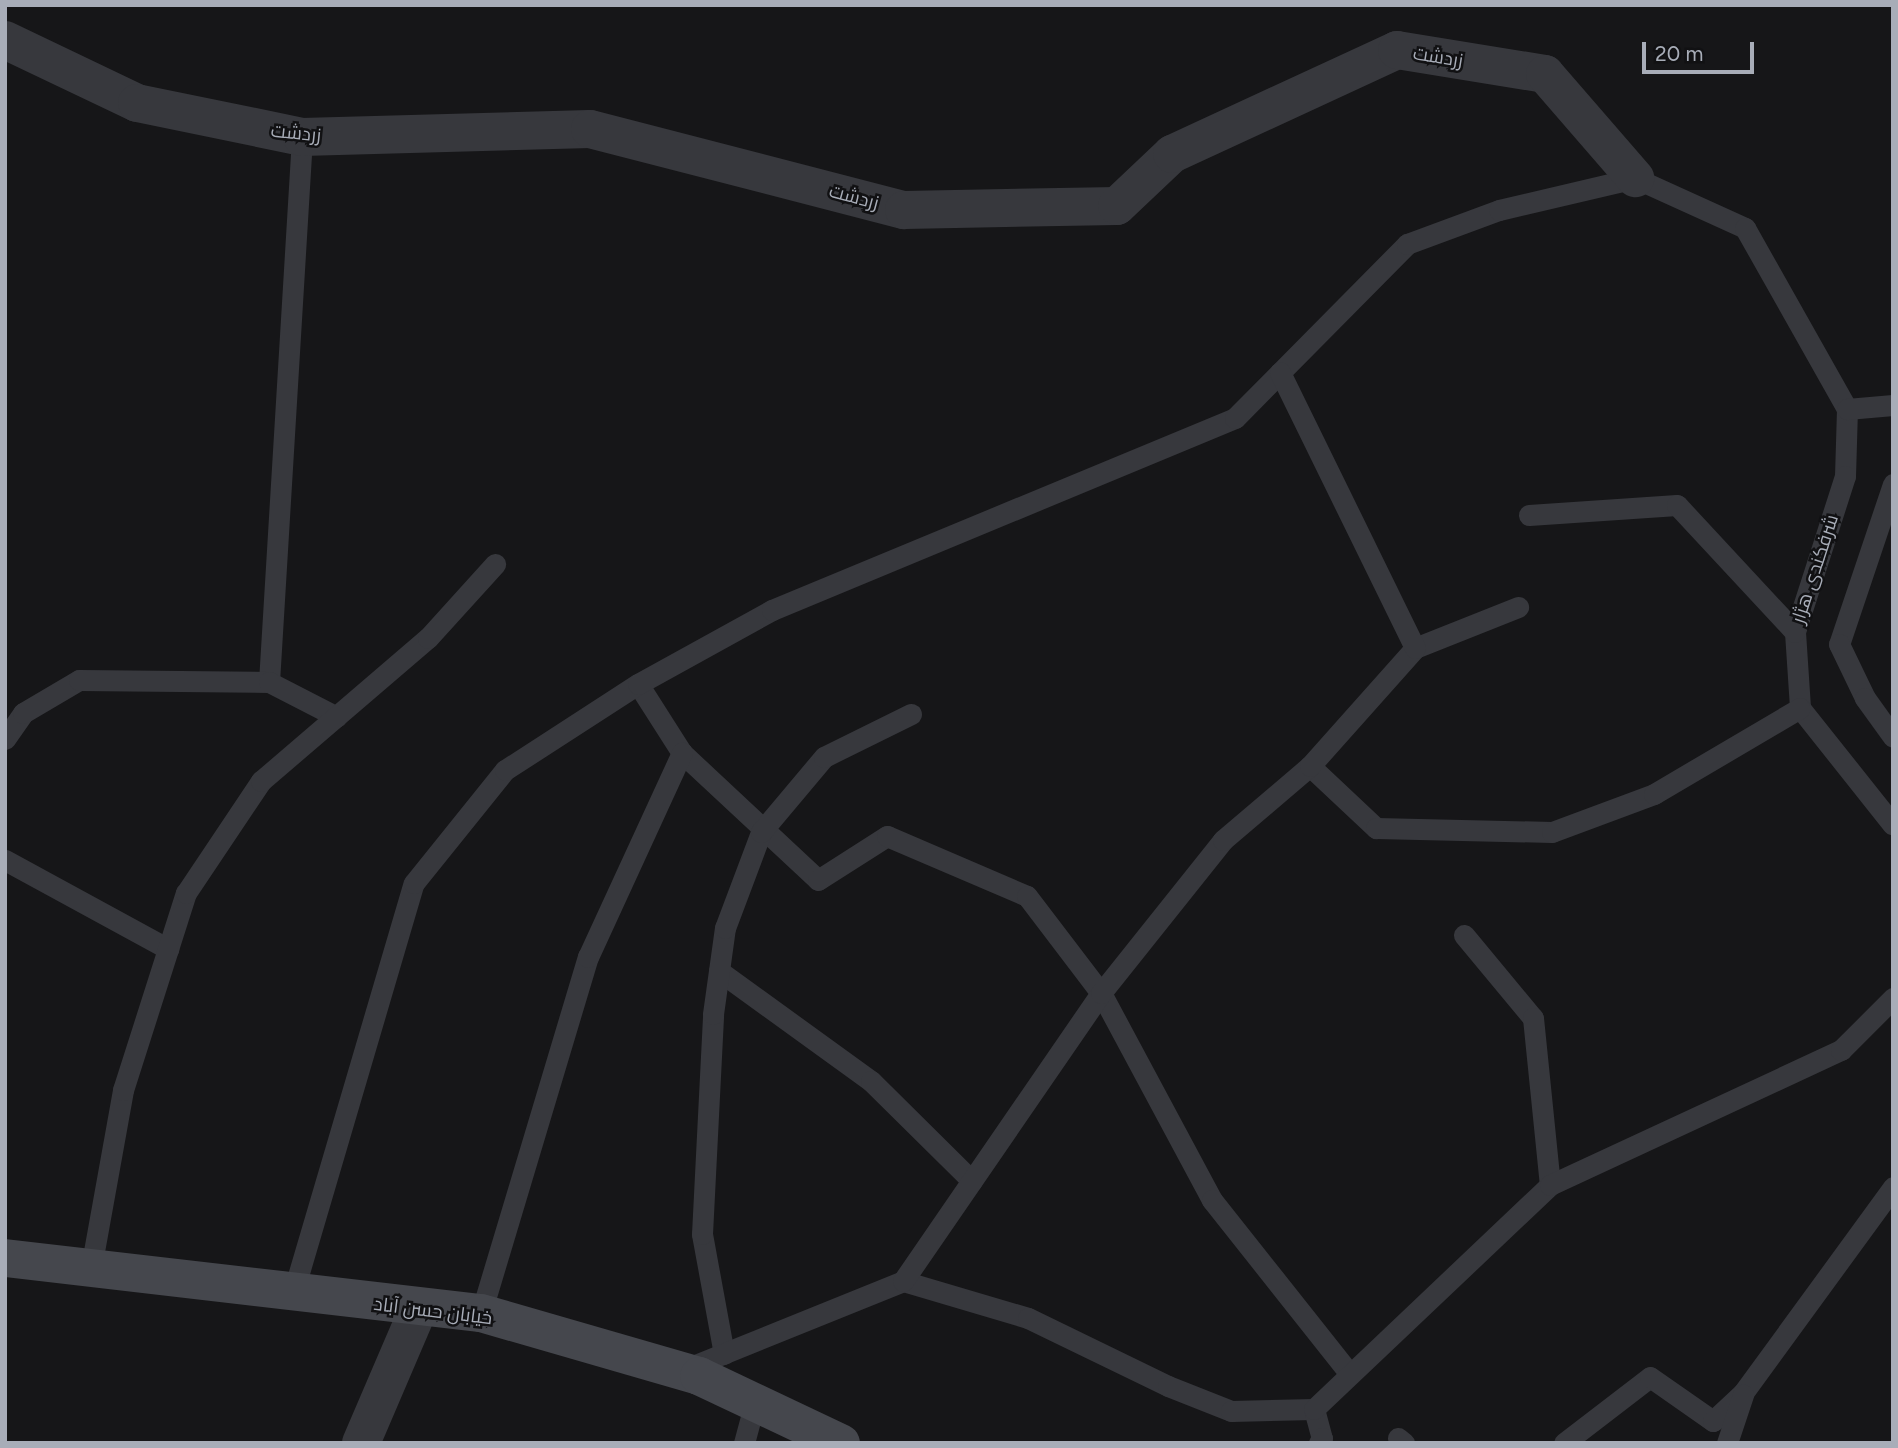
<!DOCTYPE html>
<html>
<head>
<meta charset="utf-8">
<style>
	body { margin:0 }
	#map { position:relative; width:1898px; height:1448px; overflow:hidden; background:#161618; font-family:Figtree,Cairo,sans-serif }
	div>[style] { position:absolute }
	.lane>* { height:21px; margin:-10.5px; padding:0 10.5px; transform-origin:10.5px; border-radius:10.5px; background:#37383d }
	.street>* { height:38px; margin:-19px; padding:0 19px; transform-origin:19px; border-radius:19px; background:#37383d }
	.secondary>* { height:38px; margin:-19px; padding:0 19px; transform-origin:19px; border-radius:19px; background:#45474d }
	span { translate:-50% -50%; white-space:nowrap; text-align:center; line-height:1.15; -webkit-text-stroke:5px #111113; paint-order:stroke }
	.street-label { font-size:19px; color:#a8adb8 }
	.frame { position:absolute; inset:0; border:7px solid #a8adb8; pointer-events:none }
	.scale { position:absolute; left:1642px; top:42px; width:112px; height:32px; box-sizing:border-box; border:4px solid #a8adb8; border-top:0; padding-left:9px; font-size:21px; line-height:24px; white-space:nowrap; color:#a8adb8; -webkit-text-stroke:5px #111113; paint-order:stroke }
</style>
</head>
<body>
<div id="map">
	<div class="lane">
		<i style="left:1847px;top:409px;width:67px;rotate:91.7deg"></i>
		<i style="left:1845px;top:476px;width:164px;rotate:107.8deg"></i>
		<i style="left:1795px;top:632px;width:76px;rotate:86.2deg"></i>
		<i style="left:1800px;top:708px;width:149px;rotate:51.5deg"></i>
		<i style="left:1893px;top:484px;width:169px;rotate:108.6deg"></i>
		<i style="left:1839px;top:644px;width:60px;rotate:64.3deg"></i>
		<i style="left:1865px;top:698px;width:48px;rotate:54.3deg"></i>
		<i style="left:1529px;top:515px;width:148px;rotate:-3.9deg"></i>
		<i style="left:1677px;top:505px;width:173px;rotate:47.1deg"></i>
		<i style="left:1415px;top:648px;width:111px;rotate:-21.7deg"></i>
		<i style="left:269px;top:682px;width:546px;rotate:-86.53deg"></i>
		<i style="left:638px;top:684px;width:82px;rotate:57.5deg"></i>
		<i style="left:682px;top:753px;width:186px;rotate:43deg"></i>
		<i style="left:818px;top:880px;width:82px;rotate:-32.5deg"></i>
		<i style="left:887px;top:836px;width:152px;rotate:23.2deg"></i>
		<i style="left:1027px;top:896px;width:122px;rotate:52.7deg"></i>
		<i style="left:1101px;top:993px;width:235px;rotate:61.8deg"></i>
		<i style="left:1212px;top:1200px;width:222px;rotate:51.6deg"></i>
		<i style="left:5px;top:739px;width:32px;rotate:-55deg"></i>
		<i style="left:23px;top:713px;width:65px;rotate:-30.5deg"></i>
		<i style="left:79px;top:680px;width:190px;rotate:0.6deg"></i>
		<i style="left:269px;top:682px;width:76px;rotate:27.2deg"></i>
		<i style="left:1310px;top:766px;width:91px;rotate:43.2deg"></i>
		<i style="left:1376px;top:828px;width:176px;rotate:1.3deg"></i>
		<i style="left:1552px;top:832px;width:109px;rotate:-20.4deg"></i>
		<i style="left:1654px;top:794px;width:169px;rotate:-30.5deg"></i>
		<i style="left:5px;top:860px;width:186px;rotate:28.6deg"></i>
		<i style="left:1464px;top:935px;width:108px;rotate:50.3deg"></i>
		<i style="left:1533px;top:1018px;width:168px;rotate:84.2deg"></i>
		<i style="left:719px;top:971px;width:188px;rotate:35.9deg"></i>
		<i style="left:871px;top:1081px;width:142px;rotate:44.7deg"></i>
		<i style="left:91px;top:1268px;width:181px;rotate:-79.8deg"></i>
		<i style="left:123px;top:1090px;width:207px;rotate:-72.3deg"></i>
		<i style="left:186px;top:893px;width:135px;rotate:-56.2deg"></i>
		<i style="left:261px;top:781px;width:220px;rotate:-40.6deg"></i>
		<i style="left:428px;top:638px;width:100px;rotate:-47.8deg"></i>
		<i style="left:903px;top:1281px;width:130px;rotate:16.5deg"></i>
		<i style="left:1028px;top:1318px;width:156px;rotate:25.9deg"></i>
		<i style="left:1168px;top:1386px;width:68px;rotate:21.6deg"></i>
		<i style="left:1231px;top:1411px;width:83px;rotate:-1.4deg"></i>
		<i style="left:1314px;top:1409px;width:30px;rotate:75deg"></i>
		<i style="left:1322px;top:1438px;width:6px;rotate:121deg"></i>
		<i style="left:293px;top:1293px;width:427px;rotate:-73.6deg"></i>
		<i style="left:414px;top:883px;width:145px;rotate:-51.2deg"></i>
		<i style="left:505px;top:770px;width:158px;rotate:-32.9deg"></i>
		<i style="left:638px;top:684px;width:153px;rotate:-28.9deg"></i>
		<i style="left:772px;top:610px;width:501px;rotate:-22.52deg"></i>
		<i style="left:1235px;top:418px;width:245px;rotate:-45.3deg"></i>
		<i style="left:1407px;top:244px;width:98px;rotate:-20.3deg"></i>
		<i style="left:1499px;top:210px;width:140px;rotate:-13.2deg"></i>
		<i style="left:1635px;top:178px;width:121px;rotate:24.4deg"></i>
		<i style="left:1745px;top:228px;width:208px;rotate:60.6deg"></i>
		<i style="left:1847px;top:409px;width:46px;rotate:-5deg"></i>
		<i style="left:481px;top:1313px;width:372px;rotate:-73.3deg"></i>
		<i style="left:588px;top:957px;width:225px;rotate:-65.3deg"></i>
		<i style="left:724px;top:1354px;width:122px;rotate:-100.4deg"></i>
		<i style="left:702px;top:1234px;width:220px;rotate:-87.1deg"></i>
		<i style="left:713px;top:1014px;width:87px;rotate:-82.1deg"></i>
		<i style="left:725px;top:928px;width:103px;rotate:-69.4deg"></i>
		<i style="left:761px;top:832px;width:98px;rotate:-50deg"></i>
		<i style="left:824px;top:757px;width:97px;rotate:-26.3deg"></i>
		<i style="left:683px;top:1370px;width:237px;rotate:-22deg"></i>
		<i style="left:903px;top:1281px;width:349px;rotate:-55.5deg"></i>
		<i style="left:1101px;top:993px;width:196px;rotate:-51.4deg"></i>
		<i style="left:1223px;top:840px;width:114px;rotate:-40.4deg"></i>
		<i style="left:1310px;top:766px;width:158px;rotate:-48.3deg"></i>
		<i style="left:1415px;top:648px;width:307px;rotate:-116.1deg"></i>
		<i style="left:1314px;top:1409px;width:325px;rotate:-43.5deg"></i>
		<i style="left:1550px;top:1185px;width:321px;rotate:-24.9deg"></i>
		<i style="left:1841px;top:1050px;width:74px;rotate:-45deg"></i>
		<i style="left:1398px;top:1438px;width:8px;rotate:40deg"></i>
		<i style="left:744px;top:1443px;width:42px;rotate:-75deg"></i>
		<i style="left:1564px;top:1443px;width:108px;rotate:-37.5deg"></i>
		<i style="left:1650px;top:1377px;width:77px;rotate:34.9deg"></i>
		<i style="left:1713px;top:1421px;width:41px;rotate:-43deg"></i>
		<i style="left:1743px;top:1393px;width:255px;rotate:-53.9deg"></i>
		<i style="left:1727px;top:1443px;width:51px;rotate:-71.6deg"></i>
	</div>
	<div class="street">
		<i style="left:5px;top:40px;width:146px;rotate:25.5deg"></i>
		<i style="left:137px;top:103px;width:168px;rotate:11.6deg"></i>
		<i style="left:302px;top:137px;width:288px;rotate:-1.6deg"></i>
		<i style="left:590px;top:129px;width:324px;rotate:14.5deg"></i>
		<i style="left:904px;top:210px;width:213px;rotate:-1.1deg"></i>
		<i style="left:1117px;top:206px;width:76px;rotate:-43.4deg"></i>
		<i style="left:1172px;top:154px;width:248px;rotate:-24.8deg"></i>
		<i style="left:1397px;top:50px;width:150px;rotate:9.2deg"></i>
		<i style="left:1545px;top:74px;width:138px;rotate:49.1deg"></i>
		<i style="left:361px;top:1443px;width:147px;rotate:-66.8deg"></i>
	</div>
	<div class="secondary">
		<i style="left:5px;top:1258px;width:479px;rotate:6.6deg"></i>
		<i style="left:481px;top:1313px;width:227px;rotate:16.1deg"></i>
		<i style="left:699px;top:1376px;width:157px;rotate:25.3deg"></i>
	</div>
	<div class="street-label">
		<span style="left:1438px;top:57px;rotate:9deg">زردشت</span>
		<span style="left:296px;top:133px;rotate:6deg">زردشت</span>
		<span style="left:854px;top:197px;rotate:15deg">زردشت</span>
		<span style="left:1815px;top:569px;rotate:-72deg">شرفکندی هژار</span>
		<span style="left:433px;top:1311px;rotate:7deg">خیابان حسن آباد</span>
	</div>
	<div class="frame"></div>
	<div class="scale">20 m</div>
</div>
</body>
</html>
